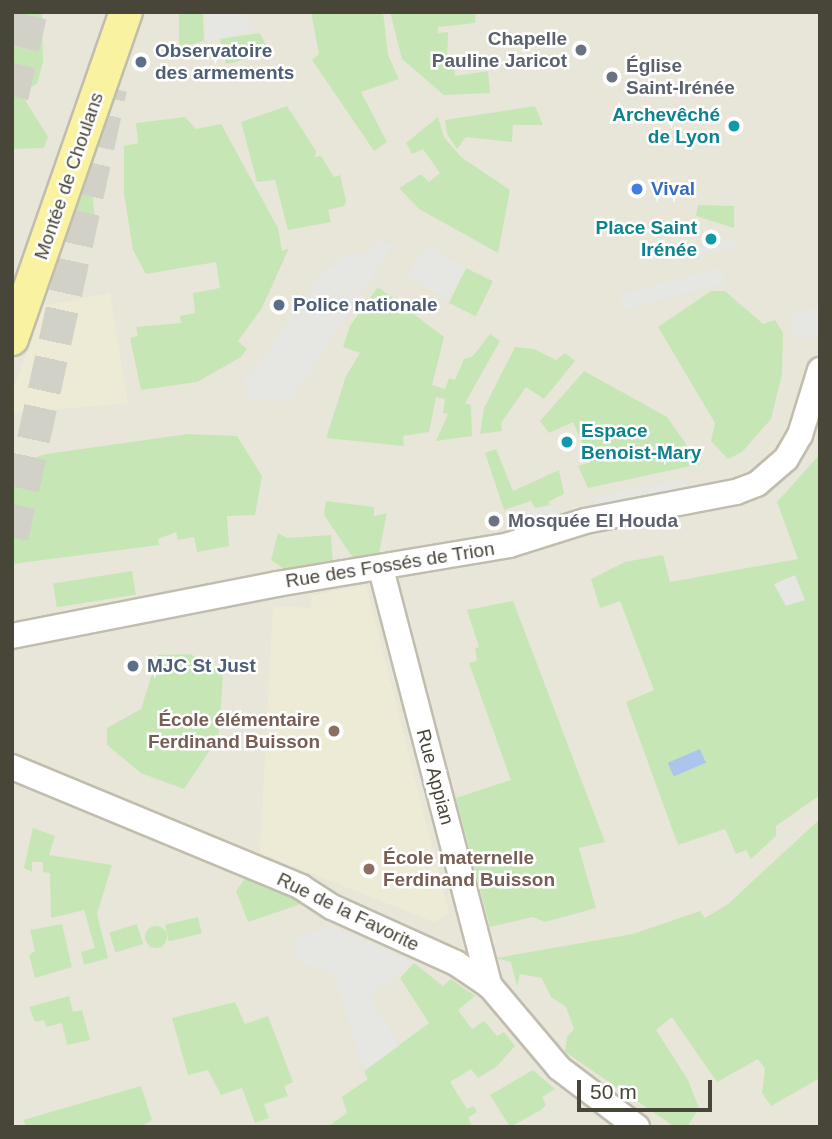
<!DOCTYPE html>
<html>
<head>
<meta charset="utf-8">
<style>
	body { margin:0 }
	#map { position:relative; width:832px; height:1139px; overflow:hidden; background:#f4f4eb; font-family:Arial,sans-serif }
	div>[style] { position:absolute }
	.residential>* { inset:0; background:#e8e6d9; transform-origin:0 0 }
	.education>* { inset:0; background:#edebd6 }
	.green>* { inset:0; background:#c7e6b6; transform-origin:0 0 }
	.round { border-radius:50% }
	.parking>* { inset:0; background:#e6e6e2; transform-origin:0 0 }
	.water>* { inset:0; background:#abc5ed; transform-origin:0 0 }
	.trunk-tunnel>* { height:33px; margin-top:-16.5px; transform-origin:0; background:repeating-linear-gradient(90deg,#d2d1c7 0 33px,transparent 0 50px) }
	.roads { filter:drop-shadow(2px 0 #c0bdae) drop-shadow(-2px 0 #c0bdae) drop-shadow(0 2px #c0bdae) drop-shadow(0 -2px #c0bdae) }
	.tertiary>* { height:24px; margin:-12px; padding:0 12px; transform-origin:12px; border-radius:12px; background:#fff }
	.primary>* { height:32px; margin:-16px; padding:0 16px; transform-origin:16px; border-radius:16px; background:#f9f2a0 }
	.dots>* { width:19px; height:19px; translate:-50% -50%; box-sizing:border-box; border:4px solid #fff; border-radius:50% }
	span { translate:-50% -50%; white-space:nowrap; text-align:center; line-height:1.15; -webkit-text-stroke:5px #fff; paint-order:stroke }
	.worship-label { font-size:19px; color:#5b616d; font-weight:700 }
	.right { translate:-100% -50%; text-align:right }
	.left { translate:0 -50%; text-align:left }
	.service-label { font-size:19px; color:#4e5e75; font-weight:700 }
	.culture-label { font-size:19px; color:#0d838f; font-weight:700 }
	.street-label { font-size:19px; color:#484539 }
	.shop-label { font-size:19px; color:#366cbe; font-weight:700 }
	.education-label { font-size:19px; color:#785e54; font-weight:700 }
	.frame { position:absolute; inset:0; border:14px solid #484539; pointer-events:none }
	.scale { position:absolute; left:577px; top:1080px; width:135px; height:32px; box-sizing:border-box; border:4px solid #484539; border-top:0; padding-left:9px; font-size:21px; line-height:24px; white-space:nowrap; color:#484539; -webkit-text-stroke:5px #fff; paint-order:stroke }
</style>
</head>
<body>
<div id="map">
	<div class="residential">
		<i style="left:12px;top:12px;width:808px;height:1115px"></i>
	</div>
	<div class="education">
		<i style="clip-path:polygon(110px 293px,128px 403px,12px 413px,12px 393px,43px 306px)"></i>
		<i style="clip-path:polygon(366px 585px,449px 913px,434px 922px,260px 853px,273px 606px,311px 608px,312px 596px)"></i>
	</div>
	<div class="green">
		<i style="clip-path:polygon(12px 12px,53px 12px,42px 13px,43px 62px,37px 84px,20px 92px,48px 137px,44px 148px,12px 149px)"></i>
		<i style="clip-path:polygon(179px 12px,203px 12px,204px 41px,179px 48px)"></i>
		<i style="clip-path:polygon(311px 12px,383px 12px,388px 55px,399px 79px,361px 92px,387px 142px,374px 151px,312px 60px,319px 54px)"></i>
		<i style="clip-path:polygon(390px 12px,476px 12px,475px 23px,438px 27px,438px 33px,448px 32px,447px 64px,454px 63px,455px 76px,488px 71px,490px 93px,444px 95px,402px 59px)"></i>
		<i style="clip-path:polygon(260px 33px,270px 54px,226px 64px,220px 39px)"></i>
		<i style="clip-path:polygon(287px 106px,316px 151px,315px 157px,321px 156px,334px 177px,340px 175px,346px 201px,344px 206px,328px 210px,331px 222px,288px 230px,275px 180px,257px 182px,241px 122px)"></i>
		<i style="clip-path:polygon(535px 106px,543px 125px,513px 125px,512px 142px,466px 137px,457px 149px,447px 134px,445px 120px)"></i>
		<i style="clip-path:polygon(185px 117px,196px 129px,221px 124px,278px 228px,282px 251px,289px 248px,262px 308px,238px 341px,247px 349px,241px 357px,197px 382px,141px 390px,130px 338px,138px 336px,136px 327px,181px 323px,180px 316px,195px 313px,193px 293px,220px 288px,216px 262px,146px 274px,133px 250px,124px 194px,124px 146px,138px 143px,136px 123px)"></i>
		<i style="clip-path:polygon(438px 117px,444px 137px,461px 157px,510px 190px,498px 253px,419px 209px,399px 188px,421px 174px,429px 182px,440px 173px,423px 149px,412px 154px,406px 143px)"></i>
		<i style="clip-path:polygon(86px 178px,91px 180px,95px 220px,75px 215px)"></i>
		<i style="clip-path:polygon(698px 205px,734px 206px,734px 228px,696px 216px)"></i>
		<i style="left:466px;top:268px;width:30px;height:39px;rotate:26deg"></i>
		<i style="clip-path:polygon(378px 287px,444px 337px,432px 385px,445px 389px,449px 378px,455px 380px,464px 359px,473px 356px,490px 334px,500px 341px,465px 403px,471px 405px,472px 436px,436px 441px,448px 414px,443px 413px,445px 399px,436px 397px,429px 432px,403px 436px,404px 446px,326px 438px,346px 376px,360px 353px,343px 347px,350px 326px)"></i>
		<i style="clip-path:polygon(711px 291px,725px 291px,763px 324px,775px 320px,783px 333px,782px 374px,771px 419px,742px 452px,728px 459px,711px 441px,715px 423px,658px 327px)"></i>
		<i style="clip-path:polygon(515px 347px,534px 349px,556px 360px,565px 353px,575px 361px,544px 399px,526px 387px,501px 423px,502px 431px,480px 434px,484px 408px)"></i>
		<i style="clip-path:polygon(584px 371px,667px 417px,700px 464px,588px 488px,578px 466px,591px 462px,573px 422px,549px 433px,540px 421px)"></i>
		<i style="clip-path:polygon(188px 434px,237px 436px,262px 476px,255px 515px,227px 516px,229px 546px,197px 552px,194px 537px,178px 540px,176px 532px,158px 539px,159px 545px,12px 564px,12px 465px,46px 454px)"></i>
		<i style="clip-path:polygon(496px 449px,513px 491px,559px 470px,564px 494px,548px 502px,550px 506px,536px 509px,531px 501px,504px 510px,485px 453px)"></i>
		<i style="clip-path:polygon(820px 454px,820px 795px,776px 826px,776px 836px,751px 859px,746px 850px,736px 854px,725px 829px,678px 845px,626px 702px,654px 690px,620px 601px,600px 608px,591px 579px,625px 562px,663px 555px,670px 582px,798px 559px,777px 502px)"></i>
		<i style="clip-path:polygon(326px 501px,374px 507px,374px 516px,387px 513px,379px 553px,355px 561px,324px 515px)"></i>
		<i style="clip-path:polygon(278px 533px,287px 538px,331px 535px,333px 565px,290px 573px,271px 560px)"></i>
		<i style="left:132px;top:571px;width:24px;height:80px;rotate:81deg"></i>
		<i style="clip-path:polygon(513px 601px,605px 842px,579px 848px,596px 908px,545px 922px,533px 917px,490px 927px,456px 798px,511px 780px,469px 663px,477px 661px,475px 648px,479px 647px,467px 610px)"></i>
		<i style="clip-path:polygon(190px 654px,223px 670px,222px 692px,218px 738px,184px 789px,141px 773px,107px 745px,107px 728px,141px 709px,158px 655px)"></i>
		<i style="clip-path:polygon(820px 819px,820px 1078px,771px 1106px,762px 1093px,765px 1069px,758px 1059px,717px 1082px,672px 1017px,656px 1030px,688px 1080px,699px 1108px,687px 1127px,675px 1127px,565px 1052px,567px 1037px,574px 1029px,566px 1007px,551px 997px,542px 978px,520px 974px,517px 986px,511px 962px,495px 958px,633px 934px,700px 911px,705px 918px,728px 904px)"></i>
		<i style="clip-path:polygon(33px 828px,55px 836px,49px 855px,112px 865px,97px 914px,108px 958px,84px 965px,81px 952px,95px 948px,84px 910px,51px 918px,50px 873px,43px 872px,43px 862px,32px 862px,32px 872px,24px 868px)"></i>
		<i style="clip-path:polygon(246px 877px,299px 899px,301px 904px,248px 922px,236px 891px)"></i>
		<i style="left:198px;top:917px;width:17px;height:34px;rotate:77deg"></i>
		<i style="clip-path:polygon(62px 924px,72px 967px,35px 978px,29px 955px,35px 951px,30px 930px)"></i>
		<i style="left:137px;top:924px;width:21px;height:29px;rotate:73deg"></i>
		<i class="round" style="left:145px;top:926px;width:22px;height:22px"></i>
		<i style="clip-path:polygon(414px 963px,443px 986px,451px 979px,475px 996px,458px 1010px,472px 1029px,484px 1021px,497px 1036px,504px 1032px,515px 1046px,496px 1067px,478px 1078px,471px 1069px,450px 1082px,467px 1109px,474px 1106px,477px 1112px,468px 1118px,473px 1127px,327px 1127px,347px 1113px,342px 1097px,368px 1079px,364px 1071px,429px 1023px,400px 978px)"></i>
		<i style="clip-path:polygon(69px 996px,73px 1012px,82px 1010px,90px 1040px,67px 1045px,62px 1023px,46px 1027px,44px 1020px,35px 1022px,29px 1007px)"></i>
		<i style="clip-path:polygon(235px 1002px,245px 1024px,268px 1016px,293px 1082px,284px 1086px,288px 1096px,264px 1104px,269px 1118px,255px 1123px,242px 1088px,221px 1095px,208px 1070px,188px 1075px,172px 1018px)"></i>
		<i style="clip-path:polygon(533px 1070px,555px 1089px,542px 1097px,546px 1105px,541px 1110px,510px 1127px,490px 1095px)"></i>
		<i style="clip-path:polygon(141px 1086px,152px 1120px,141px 1127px,27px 1127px,23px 1120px)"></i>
	</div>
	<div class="parking">
		<i style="clip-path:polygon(205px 12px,244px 12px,255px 30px,206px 41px)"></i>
		<i style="clip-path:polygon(736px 240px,736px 248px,682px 257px,682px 248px)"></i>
		<i style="clip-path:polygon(377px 241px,393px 245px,289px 403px,272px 399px,247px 402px,244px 375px,252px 373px,320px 275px,328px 267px,332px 269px,343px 254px,368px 253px)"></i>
		<i style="left:426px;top:244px;width:47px;height:37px;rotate:31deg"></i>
		<i style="left:722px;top:267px;width:16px;height:107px;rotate:75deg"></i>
		<i style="clip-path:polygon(820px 307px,820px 338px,791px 338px,789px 315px)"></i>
		<i style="clip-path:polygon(683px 479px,693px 491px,531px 529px,534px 521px,524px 510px,551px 505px,562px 517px,601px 509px,589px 498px)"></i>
		<i style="clip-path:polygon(795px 575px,805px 600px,786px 606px,774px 584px)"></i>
		<i style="clip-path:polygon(332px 927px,412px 961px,369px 997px,400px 1045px,364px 1071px,334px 974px,299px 962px,291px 938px)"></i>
	</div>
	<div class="water">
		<i style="left:700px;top:749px;width:15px;height:35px;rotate:67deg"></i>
	</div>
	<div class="trunk-tunnel">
		<i style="left:12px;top:96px;width:86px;rotate:-77.3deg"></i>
		<i style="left:12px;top:537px;width:460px;rotate:-77.6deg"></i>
	</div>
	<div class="roads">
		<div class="tertiary">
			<i style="left:381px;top:569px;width:431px;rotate:75.4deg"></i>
			<i style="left:12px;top:636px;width:270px;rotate:-11.1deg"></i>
			<i style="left:277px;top:584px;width:235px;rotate:-9.5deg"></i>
			<i style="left:509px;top:545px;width:80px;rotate:-17.5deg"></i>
			<i style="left:585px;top:521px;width:154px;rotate:-10.9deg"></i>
			<i style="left:736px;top:492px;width:22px;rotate:-21deg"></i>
			<i style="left:757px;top:484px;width:38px;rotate:-41deg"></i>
			<i style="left:786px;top:459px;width:28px;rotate:-60deg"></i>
			<i style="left:800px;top:435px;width:68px;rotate:-72.9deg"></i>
			<i style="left:12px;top:767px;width:313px;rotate:22.5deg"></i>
			<i style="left:301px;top:887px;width:37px;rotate:33deg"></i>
			<i style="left:332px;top:907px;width:136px;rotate:24.3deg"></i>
			<i style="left:456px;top:963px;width:41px;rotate:34.1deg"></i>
			<i style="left:490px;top:986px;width:107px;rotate:49.9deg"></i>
			<i style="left:559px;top:1068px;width:98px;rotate:37.1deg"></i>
		</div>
		<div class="primary">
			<i style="left:12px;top:339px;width:346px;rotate:-70.8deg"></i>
		</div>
	</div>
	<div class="dots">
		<i style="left:581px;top:50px;background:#6b7280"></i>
		<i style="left:141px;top:62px;background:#5c6f8a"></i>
		<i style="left:612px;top:77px;background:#6b7280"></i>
		<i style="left:734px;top:126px;background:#0f9aa8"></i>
		<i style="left:637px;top:189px;background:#3f7fe0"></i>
		<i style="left:711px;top:239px;background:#0f9aa8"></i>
		<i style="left:279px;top:305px;background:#5c6f8a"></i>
		<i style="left:567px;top:442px;background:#0f9aa8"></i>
		<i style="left:494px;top:521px;background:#6b7280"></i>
		<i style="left:133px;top:666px;background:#5c6f8a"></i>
		<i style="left:334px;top:731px;background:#8d6e63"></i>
		<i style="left:369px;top:869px;background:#8d6e63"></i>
	</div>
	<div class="worship-label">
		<span class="right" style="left:567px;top:50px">Chapelle<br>Pauline Jaricot</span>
		<span class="left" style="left:626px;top:77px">Église<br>Saint-Irénée</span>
		<span class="left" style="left:508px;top:521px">Mosquée El Houda</span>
	</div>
	<div class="service-label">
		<span class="left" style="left:155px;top:62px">Observatoire<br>des armements</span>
		<span class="left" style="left:293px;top:305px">Police nationale</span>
		<span class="left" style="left:147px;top:666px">MJC St Just</span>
	</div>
	<div class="culture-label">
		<span class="right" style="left:720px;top:126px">Archevêché<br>de Lyon</span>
		<span class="right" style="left:697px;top:239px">Place Saint<br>Irénée</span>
		<span class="left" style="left:581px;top:442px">Espace<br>Benoist-Mary</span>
	</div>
	<div class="street-label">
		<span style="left:69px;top:176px;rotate:-71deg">Montée de Choulans</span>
		<span style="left:390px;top:565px;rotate:-9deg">Rue des Fossés de Trion</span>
		<span style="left:435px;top:777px;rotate:75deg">Rue Appian</span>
		<span style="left:348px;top:912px;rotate:26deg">Rue de la Favorite</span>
	</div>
	<div class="shop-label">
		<span class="left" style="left:651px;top:189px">Vival</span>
	</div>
	<div class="education-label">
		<span class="right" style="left:320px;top:731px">École élémentaire<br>Ferdinand Buisson</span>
		<span class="left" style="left:383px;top:869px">École maternelle<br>Ferdinand Buisson</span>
	</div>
	<div class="frame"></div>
	<div class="scale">50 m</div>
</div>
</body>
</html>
